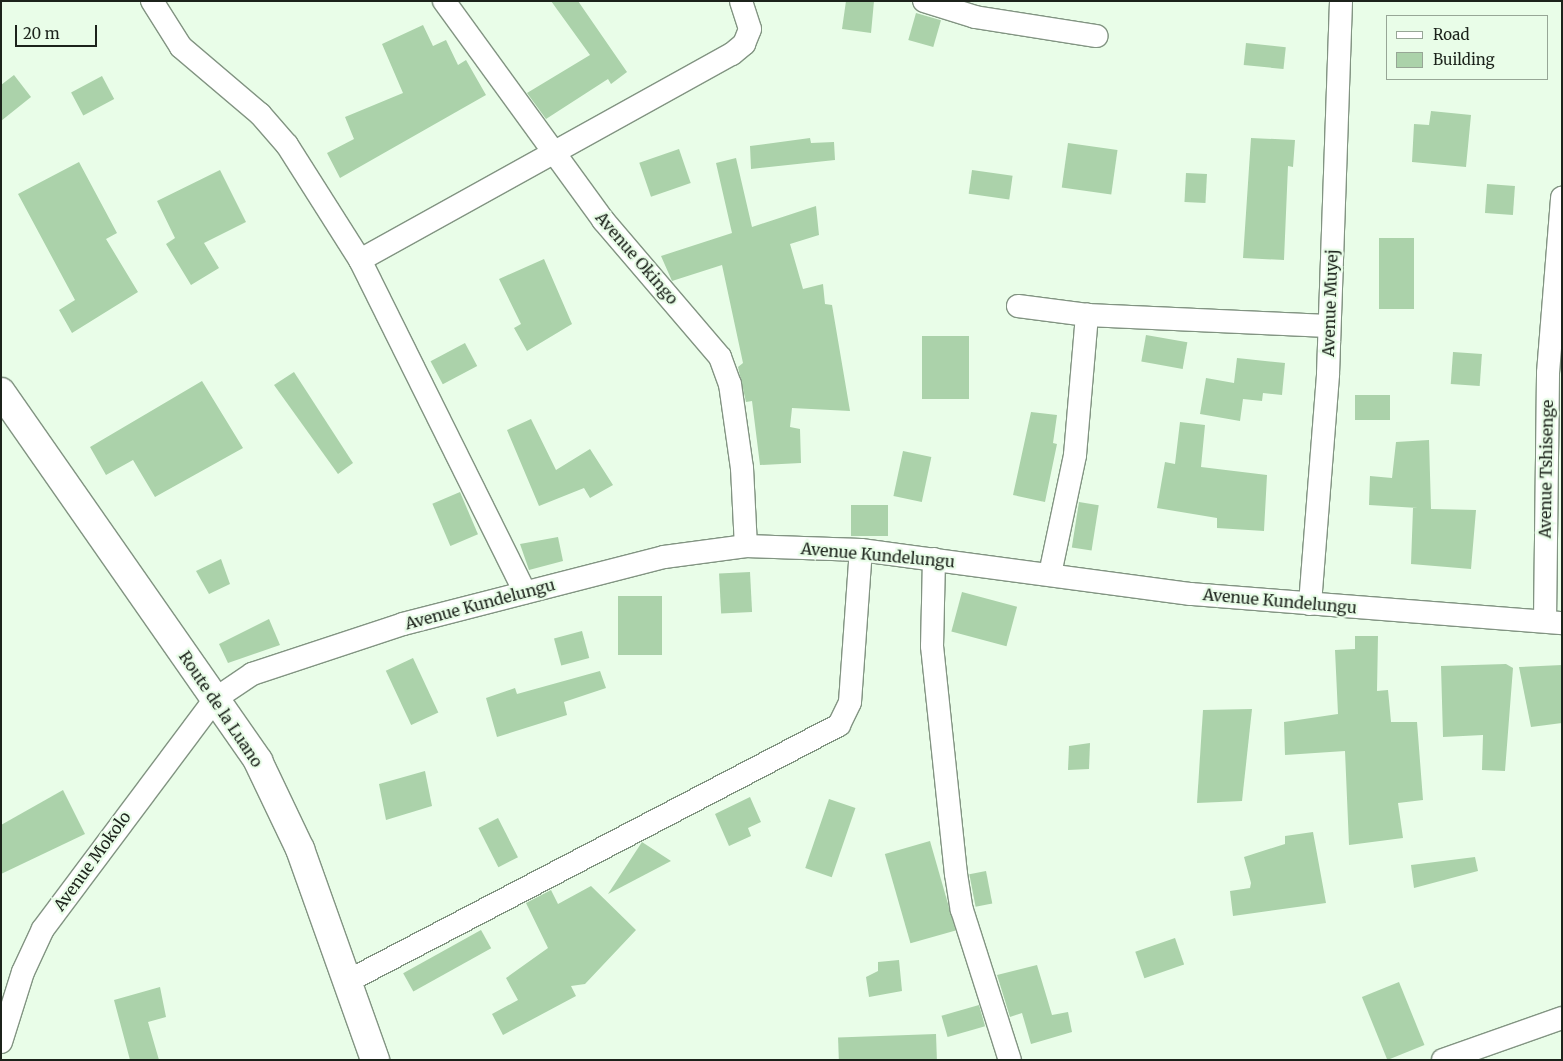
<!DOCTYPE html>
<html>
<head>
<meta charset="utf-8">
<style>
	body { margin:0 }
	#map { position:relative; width:1563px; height:1061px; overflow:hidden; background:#e9fde8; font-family:Merriweather,serif }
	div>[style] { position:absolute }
	.building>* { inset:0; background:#abd2aa; transform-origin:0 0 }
	.roads { filter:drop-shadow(1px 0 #829482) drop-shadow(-1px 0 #829482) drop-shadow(0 1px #829482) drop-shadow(0 -1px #829482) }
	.street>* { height:22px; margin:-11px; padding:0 11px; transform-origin:11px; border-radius:11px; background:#fff }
	.secondary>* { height:28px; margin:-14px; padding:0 14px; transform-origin:14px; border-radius:14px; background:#fff }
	span { translate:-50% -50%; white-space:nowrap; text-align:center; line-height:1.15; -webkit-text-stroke:4.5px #e9fde8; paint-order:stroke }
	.street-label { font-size:16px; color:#1c231b }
	.frame { position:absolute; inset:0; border:2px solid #1c231b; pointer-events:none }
	.legend { position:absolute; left:1386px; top:15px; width:162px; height:65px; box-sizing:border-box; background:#e9fde8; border:1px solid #97a696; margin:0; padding:6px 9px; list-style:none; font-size:15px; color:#1c231b }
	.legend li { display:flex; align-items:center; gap:10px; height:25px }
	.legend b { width:25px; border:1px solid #97a696 }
	.scale { position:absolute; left:15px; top:25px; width:82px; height:22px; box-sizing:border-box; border:2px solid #1c231b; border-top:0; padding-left:6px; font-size:15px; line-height:18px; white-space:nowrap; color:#1c231b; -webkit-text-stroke:4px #e9fde8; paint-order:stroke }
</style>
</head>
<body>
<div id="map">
	<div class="building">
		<i style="clip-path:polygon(551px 1px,578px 1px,627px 72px,611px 84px,608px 79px,546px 119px,527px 93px,590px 55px)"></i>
		<i style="clip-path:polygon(846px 1px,874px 1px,871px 33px,842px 29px)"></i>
		<i style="left:916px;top:13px;width:26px;height:28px;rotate:16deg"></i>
		<i style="clip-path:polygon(423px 25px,433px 46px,446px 40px,458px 65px,466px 60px,486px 95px,340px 178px,327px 153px,354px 139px,345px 117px,403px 93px,382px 44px)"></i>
		<i style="left:1246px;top:43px;width:40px;height:22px;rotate:6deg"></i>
		<i style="clip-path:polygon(14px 75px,31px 97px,1px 121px,1px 85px)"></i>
		<i style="left:102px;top:76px;width:26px;height:35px;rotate:62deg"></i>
		<i style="clip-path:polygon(1431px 111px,1471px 115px,1466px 167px,1412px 162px,1414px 124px,1429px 125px)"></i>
		<i style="clip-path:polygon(810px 138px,811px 143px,834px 142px,835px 160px,751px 169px,750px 146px)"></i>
		<i style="clip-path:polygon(1251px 138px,1295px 140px,1293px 167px,1288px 166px,1284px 260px,1243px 258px)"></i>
		<i style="left:1068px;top:143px;width:50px;height:45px;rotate:8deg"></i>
		<i style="left:679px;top:149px;width:36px;height:42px;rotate:71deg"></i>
		<i style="clip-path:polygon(736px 158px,752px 227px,816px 206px,819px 235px,790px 244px,803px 289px,823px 284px,825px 304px,832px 305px,850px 411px,792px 408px,790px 427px,800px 429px,801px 463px,760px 465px,752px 401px,746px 402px,738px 367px,743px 363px,722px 265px,672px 281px,661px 256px,732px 233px,716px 163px)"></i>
		<i style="clip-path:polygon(79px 162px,117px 233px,106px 239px,138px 292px,72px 333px,59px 310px,75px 300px,18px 194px)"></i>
		<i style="clip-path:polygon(220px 170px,246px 222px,204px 243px,219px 268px,191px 285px,166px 244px,175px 238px,157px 201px)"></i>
		<i style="left:972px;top:170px;width:41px;height:24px;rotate:8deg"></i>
		<i style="left:1186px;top:173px;width:21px;height:29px;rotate:3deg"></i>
		<i style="left:1487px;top:184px;width:28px;height:29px;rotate:4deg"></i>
		<i style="left:1379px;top:238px;width:35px;height:71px"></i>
		<i style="clip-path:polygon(544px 259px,572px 324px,527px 351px,514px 328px,521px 324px,499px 279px)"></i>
		<i style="left:1146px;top:335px;width:42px;height:27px;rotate:10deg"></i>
		<i style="left:969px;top:336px;width:63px;height:47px;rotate:90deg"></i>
		<i style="left:465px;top:343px;width:26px;height:39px;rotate:62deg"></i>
		<i style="left:1453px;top:352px;width:29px;height:32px;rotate:4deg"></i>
		<i style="clip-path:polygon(1237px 358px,1285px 363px,1282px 395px,1263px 393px,1262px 401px,1243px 399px,1240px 421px,1200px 414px,1206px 378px,1234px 383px)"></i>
		<i style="clip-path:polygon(294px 372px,353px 463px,338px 474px,274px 385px)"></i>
		<i style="clip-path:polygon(202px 381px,243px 448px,155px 497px,133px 460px,106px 475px,90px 447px)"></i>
		<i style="left:1390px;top:395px;width:25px;height:35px;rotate:90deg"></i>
		<i style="clip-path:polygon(1031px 412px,1057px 415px,1053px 443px,1057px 444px,1045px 502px,1013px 495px)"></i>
		<i style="clip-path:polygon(531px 419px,556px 470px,590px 449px,613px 485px,590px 498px,584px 488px,539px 506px,507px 430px)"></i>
		<i style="clip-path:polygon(1180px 422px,1205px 425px,1201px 467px,1267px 475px,1264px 531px,1217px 528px,1217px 518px,1157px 508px,1165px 462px,1175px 464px)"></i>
		<i style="clip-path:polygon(1429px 440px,1431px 509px,1476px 510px,1471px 569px,1411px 564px,1413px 508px,1418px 508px,1369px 505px,1370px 476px,1392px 478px,1396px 442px)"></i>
		<i style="left:903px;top:451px;width:29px;height:46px;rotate:12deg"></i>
		<i style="left:460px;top:492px;width:46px;height:30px;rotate:67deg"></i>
		<i style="left:1079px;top:502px;width:20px;height:46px;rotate:9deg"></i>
		<i style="left:851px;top:505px;width:37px;height:31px"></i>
		<i style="clip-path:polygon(558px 537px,563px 561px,529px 570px,520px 544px)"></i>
		<i style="clip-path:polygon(221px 559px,230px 584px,209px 594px,196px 571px)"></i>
		<i style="left:750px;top:572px;width:40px;height:31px;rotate:87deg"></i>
		<i style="left:962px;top:592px;width:57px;height:41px;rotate:15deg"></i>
		<i style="left:662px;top:596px;width:59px;height:44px;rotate:90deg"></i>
		<i style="clip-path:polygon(269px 619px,280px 645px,228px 663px,219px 644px)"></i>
		<i style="left:582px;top:631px;width:28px;height:29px;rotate:75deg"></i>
		<i style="clip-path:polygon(1355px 636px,1378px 636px,1377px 691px,1388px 690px,1391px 722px,1417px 722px,1423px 800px,1398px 803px,1403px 838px,1349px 845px,1345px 751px,1285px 755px,1284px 722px,1338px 714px,1335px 650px,1355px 649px)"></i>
		<i style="left:413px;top:658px;width:60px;height:30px;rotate:65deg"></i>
		<i style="clip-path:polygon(1506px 664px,1513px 668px,1505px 771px,1482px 770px,1483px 735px,1443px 737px,1441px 666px)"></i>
		<i style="clip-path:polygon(1562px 665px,1562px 723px,1531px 727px,1519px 667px)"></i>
		<i style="clip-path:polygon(600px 671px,606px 688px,564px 702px,567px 715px,497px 737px,486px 698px,515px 688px,517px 694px)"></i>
		<i style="clip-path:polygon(1252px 709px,1242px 801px,1197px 803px,1203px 710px)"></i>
		<i style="clip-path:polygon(1090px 743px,1089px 769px,1068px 770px,1069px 746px)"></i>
		<i style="clip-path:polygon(425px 771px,432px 806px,386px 820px,379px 784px)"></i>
		<i style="clip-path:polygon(63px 790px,85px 834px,1px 874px,1px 825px)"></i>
		<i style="clip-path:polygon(750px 797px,761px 822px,748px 828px,751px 836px,729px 846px,715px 814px)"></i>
		<i style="left:829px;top:799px;width:28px;height:73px;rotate:19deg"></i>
		<i style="left:498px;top:818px;width:44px;height:22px;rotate:63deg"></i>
		<i style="clip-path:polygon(1313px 832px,1326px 903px,1233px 916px,1230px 891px,1250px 888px,1251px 883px,1244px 857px,1285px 844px,1285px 836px)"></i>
		<i style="left:930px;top:841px;width:93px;height:47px;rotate:74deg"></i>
		<i style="clip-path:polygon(642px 842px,671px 861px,608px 894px)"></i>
		<i style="clip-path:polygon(1475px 857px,1478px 871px,1414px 888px,1411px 865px)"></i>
		<i style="left:986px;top:871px;width:33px;height:17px;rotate:79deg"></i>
		<i style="clip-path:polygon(591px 886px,636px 930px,585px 984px,571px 986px,576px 996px,503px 1035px,492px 1014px,518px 1000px,506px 978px,548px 948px,526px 903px,551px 890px,558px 904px)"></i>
		<i style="left:481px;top:930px;width:21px;height:89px;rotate:61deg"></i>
		<i style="left:1175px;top:938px;width:28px;height:42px;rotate:71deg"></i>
		<i style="clip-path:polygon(899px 960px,902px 991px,869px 997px,866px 977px,878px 971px,878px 962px)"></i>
		<i style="clip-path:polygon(1037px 965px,1052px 1015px,1068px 1012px,1072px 1032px,1031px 1044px,1022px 1013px,1010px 1017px,997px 975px)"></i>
		<i style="left:1399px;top:982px;width:68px;height:40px;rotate:68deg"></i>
		<i style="clip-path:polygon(160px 987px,166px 1017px,148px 1022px,159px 1060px,130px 1060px,114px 1000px)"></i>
		<i style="left:979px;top:1005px;width:22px;height:39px;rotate:74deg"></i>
		<i style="left:936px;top:1034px;width:26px;height:98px;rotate:88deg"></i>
	</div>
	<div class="roads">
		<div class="street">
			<i style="left:152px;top:1px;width:54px;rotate:57.8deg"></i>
			<i style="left:181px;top:47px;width:104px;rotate:40.3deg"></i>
			<i style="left:260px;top:114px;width:41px;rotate:48.9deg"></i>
			<i style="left:287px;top:145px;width:136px;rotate:57.6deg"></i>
			<i style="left:360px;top:260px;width:371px;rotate:63.6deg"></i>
			<i style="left:444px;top:1px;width:271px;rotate:54deg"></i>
			<i style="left:603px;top:220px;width:180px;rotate:49.5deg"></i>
			<i style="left:720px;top:357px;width:29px;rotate:70deg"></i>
			<i style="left:730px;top:384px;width:85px;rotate:81.9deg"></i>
			<i style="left:742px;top:468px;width:78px;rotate:87.1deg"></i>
			<i style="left:924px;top:1px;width:53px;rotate:17.4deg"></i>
			<i style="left:975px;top:17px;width:123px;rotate:8.9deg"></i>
			<i style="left:360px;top:260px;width:425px;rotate:-29deg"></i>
			<i style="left:732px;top:54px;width:16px;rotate:-40deg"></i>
			<i style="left:744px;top:44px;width:16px;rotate:-68deg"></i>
			<i style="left:750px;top:29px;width:29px;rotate:-108deg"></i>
			<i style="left:1018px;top:306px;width:70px;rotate:7.4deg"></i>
			<i style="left:1087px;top:315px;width:241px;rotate:2.6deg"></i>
			<i style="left:934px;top:559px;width:87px;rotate:91.3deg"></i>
			<i style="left:932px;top:646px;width:229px;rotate:84deg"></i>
			<i style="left:956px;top:874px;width:36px;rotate:81deg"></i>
			<i style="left:962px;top:910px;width:157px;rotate:72.3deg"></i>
			<i style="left:1050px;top:574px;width:122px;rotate:-78.1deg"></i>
			<i style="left:1075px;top:455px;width:141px;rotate:-85.1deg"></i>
			<i style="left:1310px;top:604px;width:231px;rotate:-85.5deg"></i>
			<i style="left:1328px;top:374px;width:373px;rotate:-88deg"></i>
			<i style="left:1545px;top:621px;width:248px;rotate:-89.3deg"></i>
			<i style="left:1548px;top:373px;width:176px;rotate:-85.4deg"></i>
			<i style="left:348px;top:981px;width:554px;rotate:-27.54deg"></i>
			<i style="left:839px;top:725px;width:25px;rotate:-64deg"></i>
			<i style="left:850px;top:702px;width:152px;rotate:-85.9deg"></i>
			<i style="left:1px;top:1042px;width:73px;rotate:-72.6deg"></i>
			<i style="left:23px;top:972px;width:47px;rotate:-65.1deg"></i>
			<i style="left:43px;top:929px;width:287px;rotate:-53.2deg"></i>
			<i style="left:215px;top:699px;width:45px;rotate:-34deg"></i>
			<i style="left:252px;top:674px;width:159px;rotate:-18.3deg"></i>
			<i style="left:403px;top:624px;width:269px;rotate:-14.4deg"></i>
			<i style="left:664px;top:557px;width:83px;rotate:-7.6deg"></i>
			<i style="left:746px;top:546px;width:115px;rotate:2deg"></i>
			<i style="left:861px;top:550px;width:333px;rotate:7.6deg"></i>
			<i style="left:1191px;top:594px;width:372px;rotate:4.5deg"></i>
			<i style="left:1443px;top:1060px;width:126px;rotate:-19.4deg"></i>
		</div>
		<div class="secondary">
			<i style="left:1px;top:392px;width:450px;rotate:55.1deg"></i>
			<i style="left:258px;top:761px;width:98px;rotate:64.5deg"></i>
			<i style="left:300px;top:849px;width:224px;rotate:70.4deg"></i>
		</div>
	</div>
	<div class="street-label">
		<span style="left:637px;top:258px;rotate:49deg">Avenue Okingo</span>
		<span style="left:1330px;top:303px;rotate:-88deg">Avenue Muyej</span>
		<span style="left:1546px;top:469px;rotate:-89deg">Avenue Tshisenge</span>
		<span style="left:878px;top:555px;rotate:5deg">Avenue Kundelungu</span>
		<span style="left:1280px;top:601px;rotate:5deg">Avenue Kundelungu</span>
		<span style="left:480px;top:604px;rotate:-15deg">Avenue Kundelungu</span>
		<span style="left:221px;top:709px;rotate:56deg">Route de la Luano</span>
		<span style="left:92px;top:861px;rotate:-54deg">Avenue Mokolo</span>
	</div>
	<div class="frame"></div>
	<ul class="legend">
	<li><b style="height:6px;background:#fff"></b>Road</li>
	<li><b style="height:14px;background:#abd2aa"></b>Building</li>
	</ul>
	<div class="scale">20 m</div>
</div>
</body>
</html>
